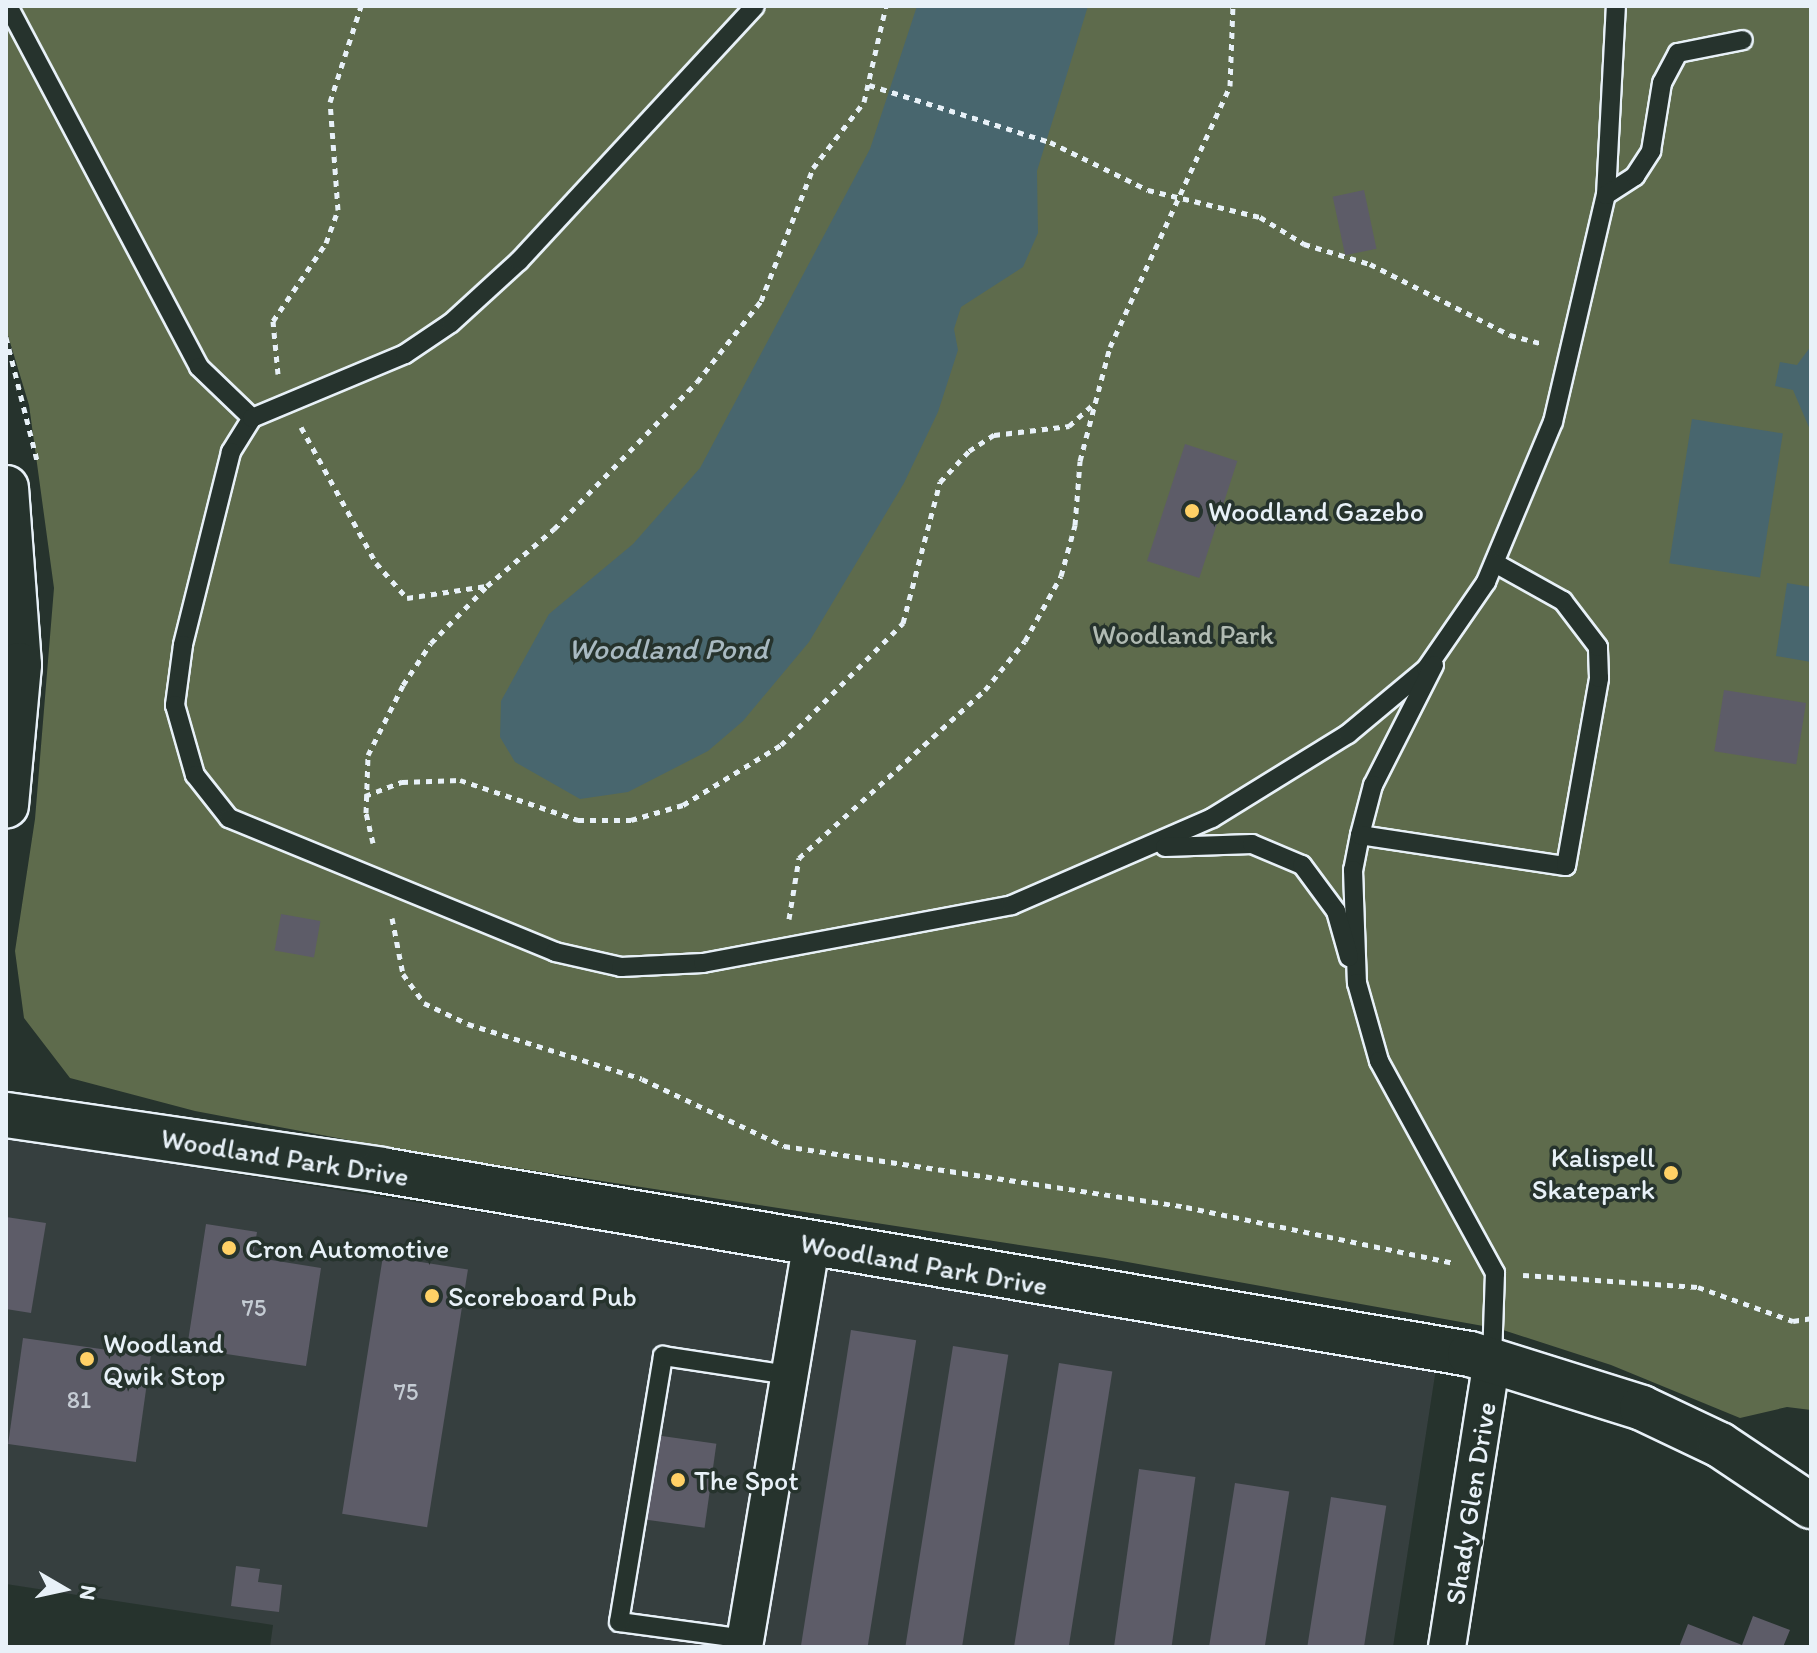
<!DOCTYPE html>
<html>
<head>
<meta charset="utf-8">
<style>
	body { margin:0 }
	#map { position:relative; width:1817px; height:1653px; overflow:hidden; background:#26332d; font-family:Itim,sans-serif }
	div>[style] { position:absolute }
	.built>* { inset:0; background:#363f3f }
	.green>* { inset:0; background:#5e6b4c }
	.water>* { inset:0; background:#48666e; transform-origin:0 0 }
	.building>* { inset:0; background:#5d5c68; transform-origin:0 0 }
	.path>* { height:5px; margin-top:-2.5px; transform-origin:0; background:repeating-linear-gradient(90deg,#e8f1f8 0 6px,transparent 0 12px) }
	.roads { filter:drop-shadow(2px 0 #e8f1f8) drop-shadow(-2px 0 #e8f1f8) drop-shadow(0 2px #e8f1f8) drop-shadow(0 -2px #e8f1f8) }
	.lane>* { height:18px; margin:-9px; padding:0 9px; transform-origin:9px; border-radius:9px; background:#26332d }
	.street>* { height:36px; margin:-18px; padding:0 18px; transform-origin:18px; border-radius:18px; background:#26332d }
	.secondary>* { height:44px; margin:-22px; padding:0 22px; transform-origin:22px; border-radius:22px; background:#26332d }
	.dots>* { width:22px; height:22px; translate:-50% -50%; box-sizing:border-box; border:4px solid #26332d; border-radius:50% }
	span { translate:-50% -50%; white-space:nowrap; text-align:center; line-height:1.15; -webkit-text-stroke:7px #26332d; paint-order:stroke }
	.number-label { font-size:24px; color:#c5ccd4 }
	.number-label span { -webkit-text-stroke-width:0 }
	.poi-label { font-size:28px; color:#e8f1f8 }
	.left { translate:0 -50%; text-align:left }
	.right { translate:-100% -50%; text-align:right }
	.park-label { font-size:28px; color:#b1bbb3 }
	.street-label { font-size:28px; color:#e8f1f8 }
	.water-label { font-size:30px; color:#a8b9c1; font-style:italic }
	.frame { position:absolute; inset:0; border:8px solid #e8f1f8; pointer-events:none }
	.north { position:absolute; left:24px; top:1549px; width:80px; height:80px; -webkit-text-stroke:6px #26332d; paint-order:stroke; rotate:99deg; font-size:22px; font-weight:700; line-height:32px; text-align:center; color:#e8f1f8 }
	.north::after { content:''; display:block; margin:auto; width:28px; height:36px; background:#e8f1f8; clip-path:polygon(50% 0,100% 100%,50% 72%,0 100%) }
</style>
</head>
<body>
<div id="map">
	<div class="built">
		<i style="clip-path:polygon(6px 1138px,1437px 1362px,1393px 1647px,270px 1647px,273px 1625px,6px 1584px)"></i>
	</div>
	<div class="green">
		<i style="clip-path:polygon(6px 6px,1811px 6px,1811px 1410px,1787px 1407px,1740px 1418px,1611px 1365px,1500px 1329px,1105px 1258px,412px 1152px,195px 1111px,70px 1078px,24px 1018px,15px 951px,35px 819px,54px 588px,29px 405px,6px 329px)"></i>
	</div>
	<div class="water">
		<i style="clip-path:polygon(917px 6px,1088px 6px,1037px 171px,1038px 233px,1023px 267px,961px 307px,954px 329px,958px 350px,938px 412px,904px 483px,809px 642px,743px 721px,708px 751px,628px 792px,580px 799px,515px 762px,500px 737px,501px 701px,549px 614px,633px 544px,700px 468px,870px 149px)"></i>
		<i style="clip-path:polygon(1811px 346px,1811px 432px,1793px 390px,1775px 386px,1780px 362px,1797px 365px)"></i>
		<i style="left:1692px;top:419px;width:92px;height:146px;rotate:9deg"></i>
		<i style="clip-path:polygon(1787px 583px,1811px 587px,1811px 662px,1776px 656px)"></i>
	</div>
	<div class="building">
		<i style="left:1364px;top:190px;width:60px;height:32px;rotate:78deg"></i>
		<i style="left:1185px;top:444px;width:55px;height:123px;rotate:18deg"></i>
		<i style="left:1724px;top:690px;width:83px;height:62px;rotate:9deg"></i>
		<i style="left:281px;top:914px;width:40px;height:37px;rotate:10deg"></i>
		<i style="clip-path:polygon(6px 1217px,46px 1223px,31px 1313px,6px 1309px)"></i>
		<i style="clip-path:polygon(206px 1224px,257px 1232px,253px 1257px,321px 1268px,306px 1366px,187px 1348px)"></i>
		<i style="left:383px;top:1256px;width:86px;height:261px;rotate:9deg"></i>
		<i style="left:851px;top:1330px;width:66px;height:321px;rotate:9deg"></i>
		<i style="left:23px;top:1338px;width:129px;height:107px;rotate:8deg"></i>
		<i style="left:953px;top:1346px;width:56px;height:305px;rotate:9deg"></i>
		<i style="left:1059px;top:1363px;width:54px;height:287px;rotate:9deg"></i>
		<i style="left:655px;top:1435px;width:62px;height:85px;rotate:8deg"></i>
		<i style="left:1139px;top:1469px;width:57px;height:180px;rotate:8deg"></i>
		<i style="left:1235px;top:1483px;width:55px;height:166px;rotate:9deg"></i>
		<i style="left:1331px;top:1497px;width:56px;height:152px;rotate:9deg"></i>
		<i style="clip-path:polygon(236px 1566px,260px 1569px,258px 1582px,282px 1585px,279px 1612px,231px 1606px)"></i>
		<i style="clip-path:polygon(1753px 1616px,1790px 1630px,1783px 1647px,1679px 1647px,1688px 1624px,1742px 1645px)"></i>
	</div>
	<div class="path">
		<i style="left:869px;top:85px;width:190px;rotate:17.5deg"></i>
		<i style="left:1050px;top:142px;width:109px;rotate:26.1deg"></i>
		<i style="left:1148px;top:190px;width:115px;rotate:13.6deg"></i>
		<i style="left:1260px;top:217px;width:52px;rotate:31.5deg"></i>
		<i style="left:1304px;top:244px;width:69px;rotate:16.9deg"></i>
		<i style="left:1370px;top:264px;width:157px;rotate:26.9deg"></i>
		<i style="left:1510px;top:335px;width:34px;rotate:15deg"></i>
		<i style="left:6px;top:337px;width:127px;rotate:75.9deg"></i>
		<i style="left:278px;top:374px;width:53px;rotate:-95.4deg"></i>
		<i style="left:273px;top:321px;width:94px;rotate:-55.8deg"></i>
		<i style="left:326px;top:243px;width:35px;rotate:-70deg"></i>
		<i style="left:338px;top:210px;width:108px;rotate:-94.2deg"></i>
		<i style="left:330px;top:102px;width:101px;rotate:-72.1deg"></i>
		<i style="left:301px;top:427px;width:155px;rotate:61.1deg"></i>
		<i style="left:376px;top:563px;width:47px;rotate:48.5deg"></i>
		<i style="left:407px;top:598px;width:80px;rotate:-8.6deg"></i>
		<i style="left:365px;top:796px;width:40px;rotate:-21deg"></i>
		<i style="left:402px;top:782px;width:58px;rotate:-2deg"></i>
		<i style="left:460px;top:780px;width:125px;rotate:18.7deg"></i>
		<i style="left:578px;top:820px;width:53px"></i>
		<i style="left:631px;top:820px;width:54px;rotate:-16.1deg"></i>
		<i style="left:683px;top:805px;width:115px;rotate:-31.5deg"></i>
		<i style="left:781px;top:745px;width:173px;rotate:-45deg"></i>
		<i style="left:903px;top:623px;width:146px;rotate:-75.3deg"></i>
		<i style="left:940px;top:482px;width:42px;rotate:-46.9deg"></i>
		<i style="left:969px;top:451px;width:30px;rotate:-33deg"></i>
		<i style="left:994px;top:435px;width:76px;rotate:-6.8deg"></i>
		<i style="left:1069px;top:426px;width:31px;rotate:-42deg"></i>
		<i style="left:373px;top:843px;width:31px;rotate:-103deg"></i>
		<i style="left:366px;top:813px;width:58px;rotate:-88deg"></i>
		<i style="left:368px;top:755px;width:78px;rotate:-63.4deg"></i>
		<i style="left:403px;top:685px;width:50px;rotate:-56.3deg"></i>
		<i style="left:431px;top:643px;width:80px;rotate:-45.5deg"></i>
		<i style="left:487px;top:586px;width:88px;rotate:-40.4deg"></i>
		<i style="left:554px;top:529px;width:205px;rotate:-45.8deg"></i>
		<i style="left:697px;top:382px;width:103px;rotate:-51.7deg"></i>
		<i style="left:761px;top:301px;width:143px;rotate:-68.6deg"></i>
		<i style="left:813px;top:168px;width:83px;rotate:-52.3deg"></i>
		<i style="left:864px;top:102px;width:98px;rotate:-77.1deg"></i>
		<i style="left:392px;top:918px;width:57px;rotate:78.9deg"></i>
		<i style="left:403px;top:974px;width:36px;rotate:54deg"></i>
		<i style="left:424px;top:1003px;width:49px;rotate:25.5deg"></i>
		<i style="left:468px;top:1024px;width:182px;rotate:17.5deg"></i>
		<i style="left:642px;top:1079px;width:157px;rotate:25.3deg"></i>
		<i style="left:784px;top:1146px;width:407px;rotate:8.6deg"></i>
		<i style="left:1186px;top:1207px;width:275px;rotate:11.8deg"></i>
		<i style="left:789px;top:919px;width:62px;rotate:-80.7deg"></i>
		<i style="left:799px;top:858px;width:251px;rotate:-42.1deg"></i>
		<i style="left:985px;top:690px;width:63px;rotate:-50.8deg"></i>
		<i style="left:1025px;top:641px;width:74px;rotate:-61deg"></i>
		<i style="left:1061px;top:576px;width:53px;rotate:-74.6deg"></i>
		<i style="left:1075px;top:525px;width:64px;rotate:-85.5deg"></i>
		<i style="left:1080px;top:461px;width:118px;rotate:-75.3deg"></i>
		<i style="left:1110px;top:347px;width:287px;rotate:-65.3deg"></i>
		<i style="left:1230px;top:86px;width:80px;rotate:-87.9deg"></i>
		<i style="left:1523px;top:1275px;width:175px;rotate:3.9deg"></i>
		<i style="left:1698px;top:1287px;width:101px;rotate:19.7deg"></i>
		<i style="left:1793px;top:1321px;width:18px;rotate:-9deg"></i>
	</div>
	<div class="roads">
		<div class="lane">
			<i style="left:8px;top:6px;width:408px;rotate:62.1deg"></i>
			<i style="left:199px;top:367px;width:74px;rotate:43.9deg"></i>
			<i style="left:252px;top:418px;width:40px;rotate:122deg"></i>
			<i style="left:231px;top:452px;width:199px;rotate:104deg"></i>
			<i style="left:183px;top:645px;width:61px;rotate:97.6deg"></i>
			<i style="left:175px;top:705px;width:73px;rotate:74.1deg"></i>
			<i style="left:195px;top:775px;width:55px;rotate:51.7deg"></i>
			<i style="left:229px;top:818px;width:352px;rotate:22.3deg"></i>
			<i style="left:555px;top:952px;width:68px;rotate:12.8deg"></i>
			<i style="left:621px;top:967px;width:82px;rotate:-2.8deg"></i>
			<i style="left:703px;top:963px;width:314px;rotate:-10.6deg"></i>
			<i style="left:1012px;top:905px;width:218px;rotate:-23.5deg"></i>
			<i style="left:1212px;top:818px;width:160px;rotate:-31.7deg"></i>
			<i style="left:1348px;top:734px;width:102px;rotate:-39.8deg"></i>
			<i style="left:1426px;top:669px;width:106px;rotate:-55.4deg"></i>
			<i style="left:1486px;top:582px;width:173px;rotate:-67.3deg"></i>
			<i style="left:1553px;top:422px;width:233px;rotate:-76.9deg"></i>
			<i style="left:1606px;top:195px;width:189px;rotate:-87deg"></i>
			<i style="left:1606px;top:195px;width:35px;rotate:-33deg"></i>
			<i style="left:1635px;top:176px;width:30px;rotate:-57deg"></i>
			<i style="left:1651px;top:151px;width:69px;rotate:-80.8deg"></i>
			<i style="left:1662px;top:83px;width:34px;rotate:-62deg"></i>
			<i style="left:1678px;top:53px;width:66px;rotate:-11.3deg"></i>
			<i style="left:252px;top:418px;width:166px;rotate:-22.7deg"></i>
			<i style="left:405px;top:354px;width:55px;rotate:-34deg"></i>
			<i style="left:451px;top:323px;width:92px;rotate:-42.4deg"></i>
			<i style="left:519px;top:261px;width:347px;rotate:-47.2deg"></i>
			<i style="left:1434px;top:665px;width:135px;rotate:116.9deg"></i>
			<i style="left:1373px;top:785px;width:52px;rotate:104.6deg"></i>
			<i style="left:1360px;top:835px;width:36px;rotate:101deg"></i>
			<i style="left:1353px;top:870px;width:113px;rotate:88deg"></i>
			<i style="left:1357px;top:983px;width:81px;rotate:74.2deg"></i>
			<i style="left:1379px;top:1061px;width:242px;rotate:61.3deg"></i>
			<i style="left:1495px;top:1273px;width:87px;rotate:92deg"></i>
			<i style="left:1360px;top:835px;width:208px;rotate:8.6deg"></i>
			<i style="left:1566px;top:866px;width:191px;rotate:-80deg"></i>
			<i style="left:1599px;top:678px;width:31px;rotate:-92deg"></i>
			<i style="left:1598px;top:647px;width:58px;rotate:-127.3deg"></i>
			<i style="left:1563px;top:601px;width:78px;rotate:-150.8deg"></i>
			<i style="left:1165px;top:847px;width:87px;rotate:-2deg"></i>
			<i style="left:1252px;top:844px;width:54px;rotate:22.8deg"></i>
			<i style="left:1302px;top:865px;width:57px;rotate:53.5deg"></i>
			<i style="left:1336px;top:911px;width:48px;rotate:74.2deg"></i>
			<i style="left:745px;top:1639px;width:127px;rotate:-172.3deg"></i>
			<i style="left:619px;top:1622px;width:270px;rotate:-80.6deg"></i>
			<i style="left:663px;top:1356px;width:127px;rotate:8.6deg"></i>
		</div>
		<div class="street">
			<i style="left:744px;top:1647px;width:408px;rotate:-80.5deg"></i>
			<i style="left:1447px;top:1647px;width:291px;rotate:-81.1deg"></i>
		</div>
		<div class="secondary">
			<i style="left:6px;top:488px;width:177px;rotate:85.8deg"></i>
			<i style="left:19px;top:665px;width:141px;rotate:95.3deg"></i>
			<i style="left:6px;top:1115px;width:379px;rotate:8.3deg"></i>
			<i style="left:381px;top:1170px;width:1104px;rotate:9.59deg"></i>
			<i style="left:1470px;top:1354px;width:180px;rotate:17.4deg"></i>
			<i style="left:1642px;top:1408px;width:86px;rotate:25.4deg"></i>
			<i style="left:1720px;top:1445px;width:110px;rotate:33.8deg"></i>
		</div>
	</div>
	<div class="dots">
		<i style="left:1192px;top:511px;background:#ffd166"></i>
		<i style="left:1671px;top:1173px;background:#ffd166"></i>
		<i style="left:229px;top:1248px;background:#ffd166"></i>
		<i style="left:432px;top:1296px;background:#ffd166"></i>
		<i style="left:87px;top:1359px;background:#ffd166"></i>
		<i style="left:678px;top:1480px;background:#ffd166"></i>
	</div>
	<div class="number-label">
		<span style="left:254px;top:1308px">75</span>
		<span style="left:406px;top:1392px">75</span>
		<span style="left:79px;top:1400px">81</span>
	</div>
	<div class="poi-label">
		<span class="left" style="left:1208px;top:511px">Woodland Gazebo</span>
		<span class="right" style="left:1655px;top:1173px">Kalispell<br>Skatepark</span>
		<span class="left" style="left:245px;top:1248px">Cron Automotive</span>
		<span class="left" style="left:448px;top:1296px">Scoreboard Pub</span>
		<span class="left" style="left:103px;top:1359px">Woodland<br>Qwik Stop</span>
		<span class="left" style="left:694px;top:1480px">The Spot</span>
	</div>
	<div class="park-label">
		<span style="left:1183px;top:634px">Woodland Park</span>
	</div>
	<div class="street-label">
		<span style="left:285px;top:1157px;rotate:9deg">Woodland Park Drive</span>
		<span style="left:924px;top:1264px;rotate:10deg">Woodland Park Drive</span>
		<span style="left:1470px;top:1503px;rotate:-81deg">Shady Glen Drive</span>
	</div>
	<div class="water-label">
		<span style="left:668px;top:649px">Woodland Pond</span>
	</div>
	<div class="frame"></div>
	<div class="north">N</div>
</div>
</body>
</html>
